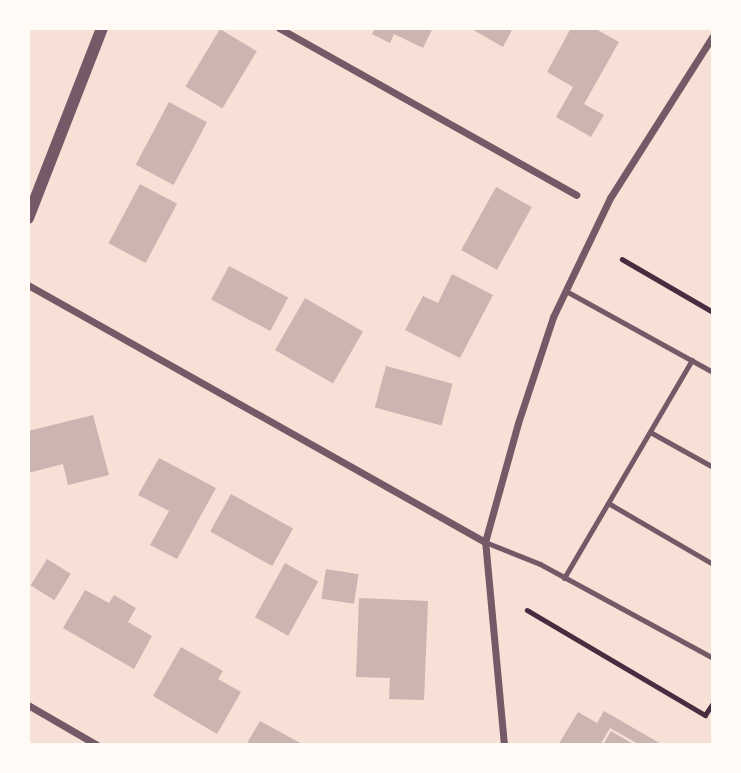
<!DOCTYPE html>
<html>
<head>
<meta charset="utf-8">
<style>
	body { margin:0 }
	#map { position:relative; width:741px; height:773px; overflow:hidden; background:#f7e1d7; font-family:Raleway,sans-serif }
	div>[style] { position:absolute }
	.building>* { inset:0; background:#ccb4b1; transform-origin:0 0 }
	.path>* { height:4.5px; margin:-2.25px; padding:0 2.25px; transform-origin:2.25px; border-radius:2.25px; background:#4a2c40 }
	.service>* { height:5px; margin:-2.5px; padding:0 2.5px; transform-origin:2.5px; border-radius:2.5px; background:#755966 }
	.minor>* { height:7px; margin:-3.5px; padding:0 3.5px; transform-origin:3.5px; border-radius:3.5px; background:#755966 }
	.tertiary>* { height:12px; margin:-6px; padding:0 6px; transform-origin:6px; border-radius:6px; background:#755966 }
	span { translate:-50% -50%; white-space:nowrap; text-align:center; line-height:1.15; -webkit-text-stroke:7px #fffaf5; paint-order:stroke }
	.frame { position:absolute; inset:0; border:30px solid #fffaf5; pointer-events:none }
</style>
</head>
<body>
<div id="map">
	<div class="building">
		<i style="clip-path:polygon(375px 28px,433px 28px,423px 48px,394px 34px,390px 43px,372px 34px)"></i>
		<i style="clip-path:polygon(470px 28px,513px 28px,503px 47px)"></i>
		<i style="clip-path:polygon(571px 28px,594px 28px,619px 42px,584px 104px,604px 115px,591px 137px,556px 117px,573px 87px,547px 72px)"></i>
		<i style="left:220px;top:29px;width:43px;height:67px;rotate:31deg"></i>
		<i style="left:169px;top:102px;width:43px;height:71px;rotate:28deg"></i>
		<i style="left:140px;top:184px;width:42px;height:67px;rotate:28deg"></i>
		<i style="left:496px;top:187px;width:41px;height:72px;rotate:29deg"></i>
		<i style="left:229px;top:266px;width:67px;height:38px;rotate:28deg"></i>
		<i style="clip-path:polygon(452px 274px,493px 295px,460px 358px,405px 330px,423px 296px,438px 303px)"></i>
		<i style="left:305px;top:298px;width:67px;height:60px;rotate:30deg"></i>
		<i style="left:386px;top:366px;width:69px;height:43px;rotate:15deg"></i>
		<i style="clip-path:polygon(93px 415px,109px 475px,68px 485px,63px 464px,28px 473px,28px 431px)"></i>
		<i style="clip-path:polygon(159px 458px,216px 488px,177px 559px,150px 545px,169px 511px,138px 495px)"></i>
		<i style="left:231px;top:494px;width:71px;height:43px;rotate:29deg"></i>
		<i style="left:47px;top:559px;width:28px;height:31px;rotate:32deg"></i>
		<i style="left:285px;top:563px;width:38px;height:62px;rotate:29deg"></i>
		<i style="left:326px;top:569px;width:33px;height:30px;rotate:9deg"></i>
		<i style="clip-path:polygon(85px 590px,109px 603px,114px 595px,136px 608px,128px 622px,152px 636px,134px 669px,63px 628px)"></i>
		<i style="clip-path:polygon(359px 598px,428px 601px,424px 700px,389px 699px,390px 678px,356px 677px)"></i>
		<i style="clip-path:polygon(181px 647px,223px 671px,218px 679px,241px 692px,217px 734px,153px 696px)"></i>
		<i style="clip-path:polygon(604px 711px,663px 745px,640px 745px,610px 728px,600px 745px,558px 745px,578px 712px,597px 723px)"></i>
		<i style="clip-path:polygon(260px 721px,304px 745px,246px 745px)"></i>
		<i style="clip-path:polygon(611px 731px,635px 745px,603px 745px)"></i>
	</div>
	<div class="path">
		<i style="left:622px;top:259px;width:105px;rotate:30.2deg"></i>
		<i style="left:527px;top:610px;width:207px;rotate:30.5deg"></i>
		<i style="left:705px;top:715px;width:14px;rotate:-56deg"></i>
	</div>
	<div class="service">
		<i style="left:566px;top:291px;width:168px;rotate:28.9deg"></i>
		<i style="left:650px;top:432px;width:72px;rotate:29.1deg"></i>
		<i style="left:608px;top:503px;width:121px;rotate:30.2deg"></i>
		<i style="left:485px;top:542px;width:59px;rotate:21.8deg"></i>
		<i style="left:540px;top:564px;width:197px;rotate:28.5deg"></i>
		<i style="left:564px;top:578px;width:253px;rotate:-59.6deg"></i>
	</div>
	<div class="minor">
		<i style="left:279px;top:28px;width:341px;rotate:29.3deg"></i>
		<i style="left:28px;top:285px;width:524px;rotate:29.35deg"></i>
		<i style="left:28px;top:705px;width:80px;rotate:30.1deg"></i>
		<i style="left:504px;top:745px;width:204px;rotate:-95.3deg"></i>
		<i style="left:485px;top:542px;width:123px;rotate:-74.5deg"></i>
		<i style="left:518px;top:423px;width:112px;rotate:-71.7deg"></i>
		<i style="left:553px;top:317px;width:132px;rotate:-64.4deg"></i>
		<i style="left:610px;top:198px;width:192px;rotate:-57.6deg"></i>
	</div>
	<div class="tertiary">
		<i style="left:28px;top:218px;width:204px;rotate:-68.7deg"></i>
	</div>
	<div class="frame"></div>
</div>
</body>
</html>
